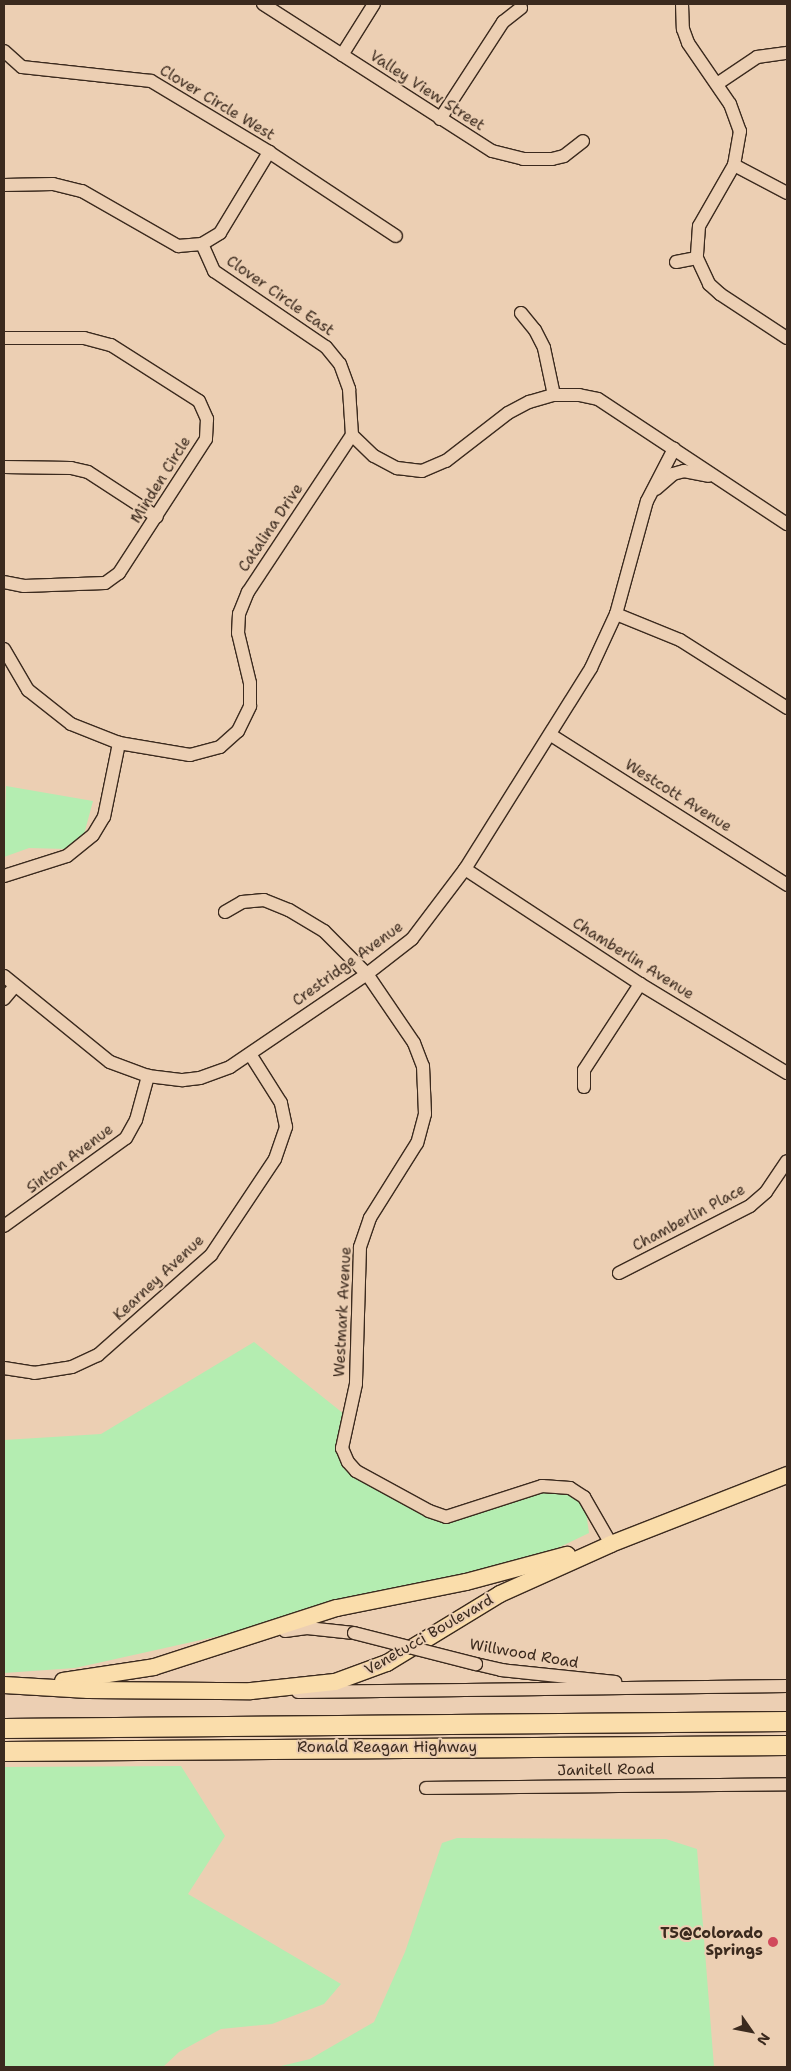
<!DOCTYPE html>
<html>
<head>
<meta charset="utf-8">
<style>
	body { margin:0 }
	#map { position:relative; width:791px; height:2071px; overflow:hidden; background:#eccfb3; font-family:"Shantell Sans",sans-serif }
	div>[style] { position:absolute }
	.green>* { inset:0; background:#b4edb1 }
	.roads { filter:drop-shadow(1px 0 #3b2a1e) drop-shadow(-1px 0 #3b2a1e) drop-shadow(0 1px #3b2a1e) drop-shadow(0 -1px #3b2a1e) }
	.minor>* { height:12px; margin:-6px; padding:0 6px; transform-origin:6px; border-radius:6px; background:#eccfb3 }
	.major>* { height:16px; margin:-8px; padding:0 8px; transform-origin:8px; border-radius:8px; background:#faddab }
	.highway>* { height:19px; margin:-9.5px; padding:0 9.5px; transform-origin:9.5px; border-radius:9.5px; background:#faddab }
	.bridges { filter:drop-shadow(1px 0 #3b2a1e) drop-shadow(-1px 0 #3b2a1e) drop-shadow(0 1px #3b2a1e) drop-shadow(0 -1px #3b2a1e) }
	.minor-bridge>* { height:12px; margin:-6px; padding:0 6px; transform-origin:6px; border-radius:6px; background:#eccfb3 }
	.dots>* { width:14px; height:14px; translate:-50% -50%; box-sizing:border-box; border:2px solid #eccfb3; border-radius:50% }
	span { translate:-50% -50%; white-space:nowrap; text-align:center; line-height:1.15; -webkit-text-stroke:4px #eccfb3; paint-order:stroke }
	.street-label { font-size:15px; color:#3b2a1e }
	.poi-label { font-size:15px; color:#3b2a1e; font-weight:700 }
	.right { translate:-100% -50%; text-align:right }
	.frame { position:absolute; inset:0; border:5px solid #3b2a1e; pointer-events:none }
	.north { position:absolute; left:726px; top:2006px; width:50px; height:50px; -webkit-text-stroke:4px #eccfb3; paint-order:stroke; rotate:123deg; font-size:14px; font-weight:700; line-height:20px; text-align:center; color:#3b2a1e }
	.north::after { content:''; display:block; margin:auto; width:18px; height:22px; background:#3b2a1e; clip-path:polygon(50% 0,100% 100%,50% 72%,0 100%) }
</style>
</head>
<body>
<div id="map">
	<div class="green">
		<i style="clip-path:polygon(6px 786px,93px 801px,83px 838px,66px 849px,29px 848px,4px 857px)"></i>
		<i style="clip-path:polygon(254px 1342px,349px 1418px,342px 1448px,356px 1471px,429px 1511px,459px 1514px,542px 1486px,584px 1497px,589px 1533px,510px 1571px,75px 1668px,4px 1673px,4px 1440px,101px 1434px)"></i>
		<i style="clip-path:polygon(181px 1766px,225px 1836px,188px 1894px,341px 1984px,324px 2004px,272px 2024px,221px 2029px,179px 2052px,163px 2067px,4px 2067px,4px 1767px)"></i>
		<i style="clip-path:polygon(457px 1838px,666px 1839px,697px 1849px,714px 2067px,277px 2067px,310px 2059px,374px 2022px,405px 1952px,442px 1843px)"></i>
	</div>
	<div class="roads">
		<div class="minor">
			<i style="left:263px;top:4px;width:272px;rotate:32.7deg"></i>
			<i style="left:492px;top:151px;width:32px;rotate:14deg"></i>
			<i style="left:523px;top:159px;width:29px"></i>
			<i style="left:552px;top:159px;width:12px;rotate:-14deg"></i>
			<i style="left:564px;top:156px;width:24px;rotate:-38deg"></i>
			<i style="left:682px;top:4px;width:25px;rotate:88deg"></i>
			<i style="left:683px;top:29px;width:15px;rotate:70deg"></i>
			<i style="left:688px;top:43px;width:74px;rotate:55.5deg"></i>
			<i style="left:730px;top:104px;width:29px;rotate:70deg"></i>
			<i style="left:740px;top:131px;width:35px;rotate:100deg"></i>
			<i style="left:734px;top:165px;width:70px;rotate:119.8deg"></i>
			<i style="left:699px;top:226px;width:32px;rotate:94deg"></i>
			<i style="left:697px;top:258px;width:29px;rotate:65deg"></i>
			<i style="left:709px;top:284px;width:15px;rotate:42deg"></i>
			<i style="left:720px;top:294px;width:80px;rotate:33.3deg"></i>
			<i style="left:4px;top:51px;width:24px;rotate:42deg"></i>
			<i style="left:22px;top:67px;width:130px;rotate:6.2deg"></i>
			<i style="left:151px;top:81px;width:138px;rotate:31deg"></i>
			<i style="left:269px;top:152px;width:152px;rotate:33.5deg"></i>
			<i style="left:342px;top:55px;width:60px;rotate:-57.9deg"></i>
			<i style="left:717px;top:84px;width:48px;rotate:-34deg"></i>
			<i style="left:757px;top:57px;width:30px;rotate:-8deg"></i>
			<i style="left:440px;top:119px;width:116px;rotate:-57deg"></i>
			<i style="left:503px;top:22px;width:23px;rotate:-38deg"></i>
			<i style="left:734px;top:165px;width:60px;rotate:27.8deg"></i>
			<i style="left:4px;top:185px;width:49px;rotate:-1.2deg"></i>
			<i style="left:53px;top:184px;width:30px;rotate:14deg"></i>
			<i style="left:82px;top:191px;width:111px;rotate:29.8deg"></i>
			<i style="left:178px;top:246px;width:24px;rotate:-5deg"></i>
			<i style="left:202px;top:244px;width:21px;rotate:-31deg"></i>
			<i style="left:220px;top:233px;width:95px;rotate:-58.8deg"></i>
			<i style="left:202px;top:244px;width:30px;rotate:66deg"></i>
			<i style="left:214px;top:271px;width:135px;rotate:34.2deg"></i>
			<i style="left:326px;top:347px;width:22px;rotate:51deg"></i>
			<i style="left:340px;top:364px;width:27px;rotate:70deg"></i>
			<i style="left:349px;top:389px;width:46px;rotate:86.3deg"></i>
			<i style="left:676px;top:262px;width:21px;rotate:-11deg"></i>
			<i style="left:521px;top:313px;width:22px;rotate:51deg"></i>
			<i style="left:535px;top:330px;width:20px;rotate:63deg"></i>
			<i style="left:544px;top:348px;width:48px;rotate:78deg"></i>
			<i style="left:4px;top:338px;width:80px"></i>
			<i style="left:84px;top:338px;width:28px;rotate:15deg"></i>
			<i style="left:111px;top:345px;width:104px;rotate:32.5deg"></i>
			<i style="left:199px;top:401px;width:20px;rotate:66deg"></i>
			<i style="left:207px;top:419px;width:20px;rotate:93deg"></i>
			<i style="left:206px;top:439px;width:160px;rotate:123deg"></i>
			<i style="left:119px;top:573px;width:17px;rotate:144deg"></i>
			<i style="left:105px;top:583px;width:81px;rotate:177.9deg"></i>
			<i style="left:24px;top:586px;width:20px;rotate:-169deg"></i>
			<i style="left:352px;top:435px;width:30px;rotate:44deg"></i>
			<i style="left:374px;top:456px;width:26px;rotate:28deg"></i>
			<i style="left:397px;top:468px;width:25px;rotate:7deg"></i>
			<i style="left:422px;top:471px;width:26px;rotate:-23deg"></i>
			<i style="left:446px;top:461px;width:78px;rotate:-37.7deg"></i>
			<i style="left:508px;top:413px;width:24px;rotate:-28deg"></i>
			<i style="left:529px;top:402px;width:26px;rotate:-16deg"></i>
			<i style="left:554px;top:395px;width:25px"></i>
			<i style="left:579px;top:395px;width:19px;rotate:12deg"></i>
			<i style="left:598px;top:399px;width:227px;rotate:33.5deg"></i>
			<i style="left:4px;top:467px;width:67px;rotate:0.9deg"></i>
			<i style="left:71px;top:468px;width:17px;rotate:13deg"></i>
			<i style="left:88px;top:472px;width:82px;rotate:33.1deg"></i>
			<i style="left:656px;top:489px;width:23px;rotate:-41deg"></i>
			<i style="left:673px;top:474px;width:11px;rotate:-15deg"></i>
			<i style="left:684px;top:471px;width:25px;rotate:11deg"></i>
			<i style="left:616px;top:614px;width:69px;rotate:22.1deg"></i>
			<i style="left:680px;top:640px;width:127px;rotate:32.4deg"></i>
			<i style="left:4px;top:649px;width:48px;rotate:59.7deg"></i>
			<i style="left:28px;top:690px;width:55px;rotate:38.3deg"></i>
			<i style="left:71px;top:724px;width:52px;rotate:21.6deg"></i>
			<i style="left:119px;top:743px;width:72px;rotate:9.6deg"></i>
			<i style="left:190px;top:755px;width:31px;rotate:-15deg"></i>
			<i style="left:220px;top:747px;width:24px;rotate:-42deg"></i>
			<i style="left:238px;top:731px;width:28px;rotate:-64deg"></i>
			<i style="left:250px;top:706px;width:23px;rotate:-90deg"></i>
			<i style="left:250px;top:683px;width:51px;rotate:-103.5deg"></i>
			<i style="left:238px;top:633px;width:19px;rotate:-87deg"></i>
			<i style="left:239px;top:614px;width:24px;rotate:-68deg"></i>
			<i style="left:248px;top:592px;width:188px;rotate:-56.5deg"></i>
			<i style="left:551px;top:735px;width:280px;rotate:32.4deg"></i>
			<i style="left:465px;top:869px;width:209px;rotate:33.3deg"></i>
			<i style="left:640px;top:984px;width:172px;rotate:31.2deg"></i>
			<i style="left:4px;top:876px;width:66px;rotate:-17.6deg"></i>
			<i style="left:67px;top:856px;width:33px;rotate:-39deg"></i>
			<i style="left:93px;top:835px;width:21px;rotate:-59deg"></i>
			<i style="left:104px;top:817px;width:76px;rotate:-78.5deg"></i>
			<i style="left:225px;top:912px;width:20px;rotate:-30deg"></i>
			<i style="left:242px;top:902px;width:22px;rotate:-5deg"></i>
			<i style="left:264px;top:900px;width:27px;rotate:22deg"></i>
			<i style="left:289px;top:910px;width:41px;rotate:31deg"></i>
			<i style="left:324px;top:931px;width:61px;rotate:45deg"></i>
			<i style="left:367px;top:974px;width:83px;rotate:55.7deg"></i>
			<i style="left:414px;top:1043px;width:25px;rotate:69deg"></i>
			<i style="left:423px;top:1066px;width:48px;rotate:87.6deg"></i>
			<i style="left:425px;top:1114px;width:30px;rotate:105deg"></i>
			<i style="left:417px;top:1143px;width:89px;rotate:122.1deg"></i>
			<i style="left:370px;top:1218px;width:31px;rotate:109deg"></i>
			<i style="left:360px;top:1247px;width:137px;rotate:91.7deg"></i>
			<i style="left:356px;top:1384px;width:66px;rotate:102.3deg"></i>
			<i style="left:342px;top:1448px;width:15px;rotate:67deg"></i>
			<i style="left:348px;top:1462px;width:12px;rotate:48deg"></i>
			<i style="left:356px;top:1471px;width:83px;rotate:28.7deg"></i>
			<i style="left:429px;top:1511px;width:18px;rotate:19deg"></i>
			<i style="left:446px;top:1517px;width:101px;rotate:-17.9deg"></i>
			<i style="left:542px;top:1486px;width:28px;rotate:4deg"></i>
			<i style="left:570px;top:1488px;width:17px;rotate:33deg"></i>
			<i style="left:584px;top:1497px;width:54px;rotate:60.1deg"></i>
			<i style="left:4px;top:976px;width:136px;rotate:39.1deg"></i>
			<i style="left:110px;top:1062px;width:40px;rotate:20.2deg"></i>
			<i style="left:148px;top:1076px;width:35px;rotate:7deg"></i>
			<i style="left:183px;top:1080px;width:17px;rotate:-7deg"></i>
			<i style="left:200px;top:1078px;width:32px;rotate:-20deg"></i>
			<i style="left:230px;top:1067px;width:166px;rotate:-34.2deg"></i>
			<i style="left:367px;top:974px;width:57px;rotate:-37.9deg"></i>
			<i style="left:412px;top:939px;width:88px;rotate:-52.9deg"></i>
			<i style="left:465px;top:869px;width:237px;rotate:-57.9deg"></i>
			<i style="left:591px;top:668px;width:60px;rotate:-65.2deg"></i>
			<i style="left:616px;top:614px;width:117px;rotate:-74.7deg"></i>
			<i style="left:647px;top:501px;width:59px;rotate:-62.6deg"></i>
			<i style="left:4px;top:999px;width:17px;rotate:-50deg"></i>
			<i style="left:584px;top:1087px;width:17px;rotate:-90deg"></i>
			<i style="left:584px;top:1070px;width:103px;rotate:-56.9deg"></i>
			<i style="left:4px;top:1226px;width:150px;rotate:-35.8deg"></i>
			<i style="left:126px;top:1138px;width:21px;rotate:-61deg"></i>
			<i style="left:136px;top:1120px;width:46px;rotate:-74.7deg"></i>
			<i style="left:619px;top:1273px;width:147px;rotate:-27.1deg"></i>
			<i style="left:750px;top:1206px;width:21px;rotate:-41deg"></i>
			<i style="left:766px;top:1192px;width:37px;rotate:-56deg"></i>
			<i style="left:4px;top:1368px;width:30px;rotate:9deg"></i>
			<i style="left:34px;top:1373px;width:38px;rotate:-9deg"></i>
			<i style="left:72px;top:1367px;width:29px;rotate:-25deg"></i>
			<i style="left:98px;top:1355px;width:151px;rotate:-41.5deg"></i>
			<i style="left:211px;top:1255px;width:115px;rotate:-56.3deg"></i>
			<i style="left:275px;top:1159px;width:34px;rotate:-71deg"></i>
			<i style="left:286px;top:1127px;width:25px;rotate:-102deg"></i>
			<i style="left:281px;top:1103px;width:58px;rotate:-122.3deg"></i>
			<i style="left:285px;top:1631px;width:22px;rotate:-8deg"></i>
			<i style="left:307px;top:1628px;width:47px;rotate:6.1deg"></i>
			<i style="left:476px;top:1664px;width:26px;rotate:13deg"></i>
			<i style="left:501px;top:1670px;width:115px;rotate:6deg"></i>
			<i style="left:298px;top:1692px;width:489px;rotate:-0.7deg"></i>
			<i style="left:426px;top:1788px;width:361px;rotate:-0.6deg"></i>
		</div>
		<div class="major">
			<i style="left:63px;top:1681px;width:92px;rotate:-8.7deg"></i>
			<i style="left:154px;top:1667px;width:192px;rotate:-17.9deg"></i>
			<i style="left:337px;top:1608px;width:132px;rotate:-11.4deg"></i>
			<i style="left:466px;top:1582px;width:105px;rotate:-15deg"></i>
			<i style="left:4px;top:1685px;width:84px;rotate:3.4deg"></i>
			<i style="left:88px;top:1690px;width:163px;rotate:0.4deg"></i>
			<i style="left:251px;top:1691px;width:84px;rotate:-6.1deg"></i>
			<i style="left:335px;top:1682px;width:55px;rotate:-20.1deg"></i>
			<i style="left:387px;top:1663px;width:132px;rotate:-31.4deg"></i>
			<i style="left:500px;top:1594px;width:122px;rotate:-24.2deg"></i>
			<i style="left:611px;top:1544px;width:189px;rotate:-21.4deg"></i>
		</div>
		<div class="highway">
			<i style="left:4px;top:1728px;width:783px;rotate:-0.51deg"></i>
			<i style="left:4px;top:1751px;width:783px;rotate:-0.44deg"></i>
		</div>
	</div>
	<div class="bridges">
		<div class="minor-bridge">
			<i style="left:354px;top:1633px;width:126px;rotate:14.3deg"></i>
		</div>
	</div>
	<div class="dots">
		<i style="left:773px;top:1942px;background:#d1495b"></i>
	</div>
	<div class="street-label">
		<span style="left:427px;top:91px;rotate:33deg">Valley View Street</span>
		<span style="left:217px;top:103px;rotate:31deg">Clover Circle West</span>
		<span style="left:280px;top:296px;rotate:35deg">Clover Circle East</span>
		<span style="left:161px;top:480px;rotate:-58deg">Minden Circle</span>
		<span style="left:271px;top:528px;rotate:-56deg">Catalina Drive</span>
		<span style="left:678px;top:796px;rotate:32deg">Westcott Avenue</span>
		<span style="left:633px;top:959px;rotate:32deg">Chamberlin Avenue</span>
		<span style="left:348px;top:964px;rotate:-36deg">Crestridge Avenue</span>
		<span style="left:70px;top:1159px;rotate:-37deg">Sinton Avenue</span>
		<span style="left:689px;top:1218px;rotate:-28deg">Chamberlin Place</span>
		<span style="left:159px;top:1278px;rotate:-43deg">Kearney Avenue</span>
		<span style="left:343px;top:1312px;rotate:-87deg">Westmark Avenue</span>
		<span style="left:429px;top:1635px;rotate:-30deg">Venetucci Boulevard</span>
		<span style="left:524px;top:1654px;rotate:10deg">Willwood Road</span>
		<span style="left:387px;top:1748px">Ronald Reagan Highway</span>
		<span style="left:606px;top:1770px;rotate:-1deg">Janitell Road</span>
	</div>
	<div class="poi-label">
		<span class="right" style="left:763px;top:1942px">T5@Colorado<br>Springs</span>
	</div>
	<div class="frame"></div>
	<div class="north">N</div>
</div>
</body>
</html>
